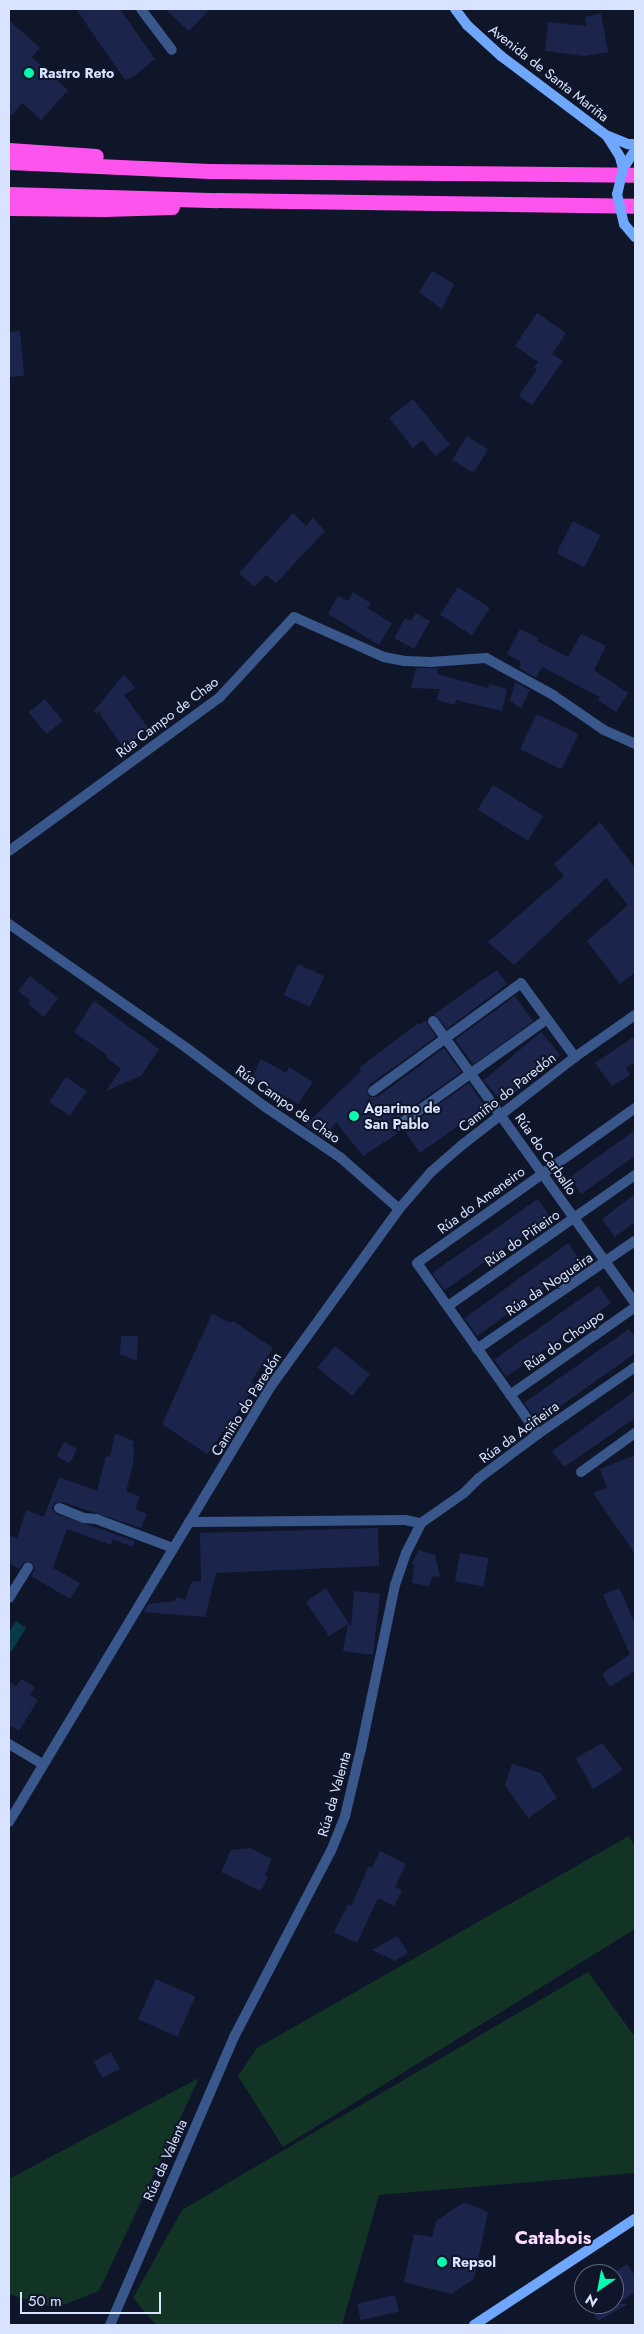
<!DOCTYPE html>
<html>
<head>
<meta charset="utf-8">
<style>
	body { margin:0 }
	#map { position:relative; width:644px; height:2334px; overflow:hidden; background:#0f162a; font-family:Jost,sans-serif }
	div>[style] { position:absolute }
	.green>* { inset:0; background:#123425 }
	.water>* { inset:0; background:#083b4a }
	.building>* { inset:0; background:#1b254b; transform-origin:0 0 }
	.street>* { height:10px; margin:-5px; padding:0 5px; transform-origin:5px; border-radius:5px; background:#39578a }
	.secondary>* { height:10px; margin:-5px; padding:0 5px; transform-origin:5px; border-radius:5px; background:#6fa7ff }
	.highway>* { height:15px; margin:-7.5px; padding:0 7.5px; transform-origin:7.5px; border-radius:7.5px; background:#ff53ed }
	.secondary-bridge>* { height:10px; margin:-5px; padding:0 5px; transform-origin:5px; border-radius:5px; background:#6fa7ff }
	.dots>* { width:14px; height:14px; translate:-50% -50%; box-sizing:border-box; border:2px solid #0f162a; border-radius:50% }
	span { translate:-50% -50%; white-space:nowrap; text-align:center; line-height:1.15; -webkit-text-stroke:4px #0f162a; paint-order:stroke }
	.poi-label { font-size:14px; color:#d8e4ff; font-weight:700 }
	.left { translate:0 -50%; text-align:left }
	.street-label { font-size:14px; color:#d8e4ff }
	.district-label { font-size:19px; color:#fddaff; font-weight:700 }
	.frame { position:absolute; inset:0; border:10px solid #d8e4ff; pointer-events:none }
	.north { position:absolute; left:574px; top:2264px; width:50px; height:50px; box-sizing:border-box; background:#0f162a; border:1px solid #5f687f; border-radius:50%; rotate:213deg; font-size:14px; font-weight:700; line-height:20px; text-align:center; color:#d8e4ff }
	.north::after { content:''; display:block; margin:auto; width:18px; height:22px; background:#04ffb0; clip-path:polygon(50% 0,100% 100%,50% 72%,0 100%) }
	.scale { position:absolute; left:20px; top:2292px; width:141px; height:22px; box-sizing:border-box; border:2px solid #d8e4ff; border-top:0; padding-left:6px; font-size:15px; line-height:18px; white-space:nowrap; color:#d8e4ff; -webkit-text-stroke:4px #0f162a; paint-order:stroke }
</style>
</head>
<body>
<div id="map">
	<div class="green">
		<i style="clip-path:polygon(629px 1836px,635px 1847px,635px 1929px,283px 2147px,238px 2076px,257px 2048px)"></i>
		<i style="clip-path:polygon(588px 1972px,635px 2037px,635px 2173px,379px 2195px,342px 2325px,156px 2325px,133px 2298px,182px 2210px)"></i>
		<i style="clip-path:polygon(199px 2078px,99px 2291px,55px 2308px,9px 2294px,9px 2179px)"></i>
	</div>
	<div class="water">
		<i style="clip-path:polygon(16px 1621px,26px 1628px,11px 1652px,9px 1651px,9px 1632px)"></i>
	</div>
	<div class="building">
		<i style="clip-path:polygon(76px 9px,120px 9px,155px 59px,134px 76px,125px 80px)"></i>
		<i style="clip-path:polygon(165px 9px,210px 9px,189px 31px)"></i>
		<i style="clip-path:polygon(601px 13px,608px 52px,585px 56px,545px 51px,548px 22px,587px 26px,585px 17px)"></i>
		<i style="clip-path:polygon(9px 20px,40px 48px,32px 57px,68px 90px,41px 120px,22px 103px,9px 118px)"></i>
		<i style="clip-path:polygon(432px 271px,454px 284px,442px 309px,419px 292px)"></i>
		<i style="clip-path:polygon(537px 313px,566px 333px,552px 354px,563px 361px,532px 405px,519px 396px,537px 369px,534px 368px,538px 362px,515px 346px)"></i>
		<i style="clip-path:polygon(20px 331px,24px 376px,9px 377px,9px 332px)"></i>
		<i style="clip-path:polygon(413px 399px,450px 445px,435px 456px,422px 440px,413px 448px,389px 418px)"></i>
		<i style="left:467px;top:436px;width:25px;height:28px;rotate:32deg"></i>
		<i style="clip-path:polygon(293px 513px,306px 526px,313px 518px,325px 531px,276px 583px,266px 575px,254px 587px,239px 573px)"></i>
		<i style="left:573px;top:521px;width:31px;height:36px;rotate:27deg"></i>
		<i style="left:458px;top:587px;width:38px;height:33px;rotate:33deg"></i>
		<i style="clip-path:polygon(353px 592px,371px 603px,367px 608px,392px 623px,379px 645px,328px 614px,338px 596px,348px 601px)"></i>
		<i style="clip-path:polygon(416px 613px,430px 621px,414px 649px,394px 638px,405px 618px,411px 621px)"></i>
		<i style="clip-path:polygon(520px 629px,538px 638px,537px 641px,568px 657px,581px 634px,606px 646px,594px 670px,628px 693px,616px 712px,598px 700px,600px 697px,542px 667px,536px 678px,519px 668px,521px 662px,507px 654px)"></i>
		<i style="clip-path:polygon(416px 668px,438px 668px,437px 674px,488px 688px,489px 684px,507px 689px,502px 711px,456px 700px,455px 705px,437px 700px,440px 689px,411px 688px)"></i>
		<i style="clip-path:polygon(124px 674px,135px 688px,124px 695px,149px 729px,124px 748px,101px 716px,100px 711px,96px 714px,94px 711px)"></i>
		<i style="clip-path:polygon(515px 682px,530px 690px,521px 708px,510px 701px)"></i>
		<i style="left:45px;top:699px;width:28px;height:21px;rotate:51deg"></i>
		<i style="left:537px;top:714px;width:46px;height:39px;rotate:26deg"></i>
		<i style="left:493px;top:785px;width:59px;height:29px;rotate:32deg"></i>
		<i style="clip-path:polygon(600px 822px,635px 868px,635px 972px,620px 984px,587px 941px,628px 905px,606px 878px,514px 965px,488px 942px,564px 876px,554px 864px)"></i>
		<i style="left:298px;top:964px;width:29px;height:34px;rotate:25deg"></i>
		<i style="clip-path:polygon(497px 970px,507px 984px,447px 1029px,434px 1014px)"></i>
		<i style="clip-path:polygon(30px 976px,58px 998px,44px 1017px,28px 1004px,31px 1001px,18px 991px)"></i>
		<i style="left:515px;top:996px;width:31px;height:74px;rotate:54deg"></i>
		<i style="clip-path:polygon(94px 1001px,159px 1049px,141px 1076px,106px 1091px,121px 1069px,106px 1057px,107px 1055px,74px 1032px)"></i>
		<i style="clip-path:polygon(426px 1020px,436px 1037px,369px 1085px,367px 1095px,371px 1097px,377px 1097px,444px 1048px,461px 1072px,393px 1121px,391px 1130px,398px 1133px,363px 1156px,336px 1122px,325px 1139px,305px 1125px,361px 1071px,359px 1068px,418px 1023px,420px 1025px)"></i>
		<i style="left:541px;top:1032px;width:30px;height:75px;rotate:50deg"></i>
		<i style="clip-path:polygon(635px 1036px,635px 1062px,626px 1068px,630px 1075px,612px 1086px,595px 1063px)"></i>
		<i style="clip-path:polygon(261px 1059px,286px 1073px,289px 1067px,313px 1082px,298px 1104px,252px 1077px)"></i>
		<i style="left:66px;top:1077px;width:25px;height:30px;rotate:34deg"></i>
		<i style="left:469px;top:1083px;width:29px;height:80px;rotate:55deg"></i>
		<i style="clip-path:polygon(635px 1130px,635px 1156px,581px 1194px,570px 1177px)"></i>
		<i style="clip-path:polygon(635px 1194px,635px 1222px,615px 1237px,602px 1219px)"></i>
		<i style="left:538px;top:1199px;width:21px;height:129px;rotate:55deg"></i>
		<i style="left:568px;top:1243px;width:22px;height:128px;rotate:54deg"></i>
		<i style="left:599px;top:1286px;width:21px;height:128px;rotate:55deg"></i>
		<i style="clip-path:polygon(212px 1314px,231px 1323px,233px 1321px,273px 1348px,251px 1382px,256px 1386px,207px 1454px,162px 1424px)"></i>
		<i style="clip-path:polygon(629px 1329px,635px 1337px,635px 1353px,538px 1422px,524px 1403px)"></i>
		<i style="clip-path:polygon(121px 1336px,138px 1336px,137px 1361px,120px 1354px)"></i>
		<i style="left:335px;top:1346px;width:45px;height:28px;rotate:39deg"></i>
		<i style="clip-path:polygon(635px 1391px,635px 1418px,564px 1467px,552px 1451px)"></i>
		<i style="clip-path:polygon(115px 1434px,134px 1441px,132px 1446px,134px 1447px,133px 1460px,134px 1462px,126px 1491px,140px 1497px,135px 1509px,147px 1514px,141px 1528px,62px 1502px,54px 1503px,52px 1509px,56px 1514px,135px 1541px,133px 1547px,113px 1539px,111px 1545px,67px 1529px,53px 1568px,80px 1583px,70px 1599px,31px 1576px,35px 1568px,31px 1562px,24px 1562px,19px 1569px,9px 1563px,9px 1535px,17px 1539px,26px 1510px,44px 1517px,59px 1477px,97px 1491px,106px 1456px,110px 1457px)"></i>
		<i style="left:64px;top:1442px;width:15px;height:16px;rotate:28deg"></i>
		<i style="clip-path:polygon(635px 1455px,635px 1554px,593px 1493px,607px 1488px,600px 1469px)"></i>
		<i style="clip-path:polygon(378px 1528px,379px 1566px,216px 1573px,205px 1617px,143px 1612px,148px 1604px,175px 1601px,176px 1597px,185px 1600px,192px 1581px,201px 1582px,200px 1533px)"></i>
		<i style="clip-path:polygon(419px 1550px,435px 1555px,440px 1577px,433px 1576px,429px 1586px,412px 1583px,414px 1566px,412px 1563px)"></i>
		<i style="left:460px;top:1553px;width:29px;height:29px;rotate:10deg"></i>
		<i style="clip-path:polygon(326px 1588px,351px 1627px,354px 1591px,380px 1594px,373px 1655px,343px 1651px,348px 1624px,329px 1636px,306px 1602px)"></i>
		<i style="clip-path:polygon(619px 1588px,635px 1623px,635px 1671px,610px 1687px,602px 1674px,630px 1654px,603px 1595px)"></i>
		<i style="clip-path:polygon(21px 1679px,35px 1687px,30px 1695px,38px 1700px,19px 1731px,9px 1725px,9px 1682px,16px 1686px)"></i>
		<i style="clip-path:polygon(602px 1743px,623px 1770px,593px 1789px,576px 1758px)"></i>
		<i style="clip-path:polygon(512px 1764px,541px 1773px,557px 1798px,528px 1818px,505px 1785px)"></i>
		<i style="clip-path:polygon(250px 1848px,272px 1859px,265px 1875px,268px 1877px,261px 1891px,221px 1872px,231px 1850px)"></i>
		<i style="clip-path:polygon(380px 1851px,406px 1864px,395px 1887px,402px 1890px,394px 1906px,378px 1898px,357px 1943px,334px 1932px,348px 1904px,351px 1906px,369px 1866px,372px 1867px)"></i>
		<i style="clip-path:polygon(397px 1936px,408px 1953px,395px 1961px,372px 1950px)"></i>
		<i style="left:156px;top:1979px;width:43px;height:44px;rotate:24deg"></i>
		<i style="left:111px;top:2052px;width:19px;height:20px;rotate:62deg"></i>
		<i style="clip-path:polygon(464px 2202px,488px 2212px,474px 2279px,451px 2294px,404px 2282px,414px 2234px,432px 2237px,436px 2221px)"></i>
		<i style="clip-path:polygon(627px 2264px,635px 2276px,635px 2292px,617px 2304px,628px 2304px,598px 2321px,587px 2304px,614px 2304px,614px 2273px)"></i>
		<i style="left:395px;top:2295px;width:17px;height:39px;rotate:77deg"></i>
	</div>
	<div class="street">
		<i style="left:141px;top:9px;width:51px;rotate:52.9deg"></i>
		<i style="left:9px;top:851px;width:260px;rotate:-36.1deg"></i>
		<i style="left:219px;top:698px;width:110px;rotate:-47.2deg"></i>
		<i style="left:294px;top:617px;width:98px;rotate:24deg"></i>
		<i style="left:384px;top:657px;width:21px;rotate:11deg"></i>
		<i style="left:405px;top:661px;width:26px;rotate:2deg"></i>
		<i style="left:431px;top:662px;width:55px;rotate:-4.2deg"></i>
		<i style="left:486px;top:658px;width:77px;rotate:28.9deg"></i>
		<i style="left:553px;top:695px;width:62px;rotate:34.5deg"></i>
		<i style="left:604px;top:730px;width:34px;rotate:24deg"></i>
		<i style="left:9px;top:924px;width:218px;rotate:34.9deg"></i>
		<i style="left:188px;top:1049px;width:95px;rotate:36.9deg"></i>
		<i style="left:264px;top:1106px;width:93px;rotate:34deg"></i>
		<i style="left:341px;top:1158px;width:77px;rotate:41.3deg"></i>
		<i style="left:433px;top:1021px;width:347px;rotate:54.4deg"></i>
		<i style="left:373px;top:1091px;width:183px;rotate:-36.1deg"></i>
		<i style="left:521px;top:983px;width:92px;rotate:53.9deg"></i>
		<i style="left:397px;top:1126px;width:184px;rotate:-35.5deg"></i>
		<i style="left:448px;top:1306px;width:228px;rotate:-35deg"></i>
		<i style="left:477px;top:1349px;width:191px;rotate:-34.4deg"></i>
		<i style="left:510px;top:1395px;width:153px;rotate:-35.1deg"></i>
		<i style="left:538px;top:1434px;width:209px;rotate:-125.3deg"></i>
		<i style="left:417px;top:1263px;width:267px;rotate:-35.4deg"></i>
		<i style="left:581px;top:1472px;width:67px;rotate:-35.8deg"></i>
		<i style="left:59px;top:1508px;width:27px;rotate:22deg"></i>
		<i style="left:84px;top:1518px;width:12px;rotate:5deg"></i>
		<i style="left:96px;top:1519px;width:82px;rotate:20.6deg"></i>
		<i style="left:189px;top:1522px;width:216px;rotate:-0.5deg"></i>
		<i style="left:405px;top:1520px;width:16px;rotate:11deg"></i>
		<i style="left:9px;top:1598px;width:36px;rotate:-58deg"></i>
		<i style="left:9px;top:1744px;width:39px;rotate:31deg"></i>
		<i style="left:9px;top:1822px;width:509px;rotate:-59deg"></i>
		<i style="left:271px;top:1386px;width:218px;rotate:-54.1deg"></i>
		<i style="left:399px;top:1209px;width:49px;rotate:-49.1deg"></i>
		<i style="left:431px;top:1172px;width:41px;rotate:-41.1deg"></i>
		<i style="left:462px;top:1145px;width:143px;rotate:-37.9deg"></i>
		<i style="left:575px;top:1057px;width:73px;rotate:-35deg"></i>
		<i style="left:110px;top:2325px;width:314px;rotate:-66.7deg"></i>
		<i style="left:234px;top:2037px;width:210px;rotate:-62.5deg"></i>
		<i style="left:331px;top:1851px;width:38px;rotate:-68deg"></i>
		<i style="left:345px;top:1816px;width:69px;rotate:-76.6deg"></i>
		<i style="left:361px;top:1749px;width:167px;rotate:-78.3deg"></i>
		<i style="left:395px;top:1585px;width:34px;rotate:-71deg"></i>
		<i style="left:406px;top:1553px;width:34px;rotate:-63deg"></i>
		<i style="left:421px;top:1523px;width:52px;rotate:-34.9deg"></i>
		<i style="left:464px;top:1493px;width:21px;rotate:-45deg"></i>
		<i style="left:479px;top:1478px;width:74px;rotate:-36.7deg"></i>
		<i style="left:538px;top:1434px;width:118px;rotate:-34.6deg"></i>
	</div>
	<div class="secondary">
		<i style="left:455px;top:9px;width:20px;rotate:53deg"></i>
		<i style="left:467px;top:25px;width:46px;rotate:42.4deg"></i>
		<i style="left:501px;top:56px;width:133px;rotate:37deg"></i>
		<i style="left:607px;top:136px;width:25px;rotate:58deg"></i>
		<i style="left:620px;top:157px;width:12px;rotate:76deg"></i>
		<i style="left:608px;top:136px;width:22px;rotate:22deg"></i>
		<i style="left:628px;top:144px;width:7px"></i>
		<i style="left:623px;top:169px;width:22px;rotate:-58deg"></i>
		<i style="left:624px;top:224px;width:17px;rotate:50deg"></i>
		<i style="left:474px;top:2325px;width:193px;rotate:-33.4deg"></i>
	</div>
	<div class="highway">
		<i style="left:9px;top:150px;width:87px;rotate:3.9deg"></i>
		<i style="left:9px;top:162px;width:200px;rotate:2.6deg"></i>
		<i style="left:209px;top:171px;width:426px;rotate:0.5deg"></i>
		<i style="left:9px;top:194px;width:208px;rotate:1.7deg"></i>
		<i style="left:217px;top:200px;width:418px;rotate:0.8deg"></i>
		<i style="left:9px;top:208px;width:95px;rotate:0.6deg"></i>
		<i style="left:104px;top:209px;width:68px;rotate:-1.7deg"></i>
	</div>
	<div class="secondary-bridge">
		<i style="left:623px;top:169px;width:26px;rotate:103deg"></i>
		<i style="left:617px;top:194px;width:31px;rotate:77deg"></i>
	</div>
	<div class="dots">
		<i style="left:29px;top:73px;background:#04ffb0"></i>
		<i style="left:354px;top:1116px;background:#04ffb0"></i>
		<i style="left:442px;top:2262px;background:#04ffb0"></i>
	</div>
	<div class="poi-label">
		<span class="left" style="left:39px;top:73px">Rastro Reto</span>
		<span class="left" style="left:364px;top:1116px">Agarimo de<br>San Pablo</span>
		<span class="left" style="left:452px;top:2262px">Repsol</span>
	</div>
	<div class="street-label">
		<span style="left:549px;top:73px;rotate:38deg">Avenida de Santa Mariña</span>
		<span style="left:167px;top:717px;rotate:-37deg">Rúa Campo de Chao</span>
		<span style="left:507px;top:1092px;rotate:-38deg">Camiño do Paredón</span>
		<span style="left:288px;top:1104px;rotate:35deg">Rúa Campo de Chao</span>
		<span style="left:546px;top:1154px;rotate:55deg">Rúa do Carballo</span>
		<span style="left:481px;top:1200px;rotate:-36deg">Rúa do Ameneiro</span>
		<span style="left:522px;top:1238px;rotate:-35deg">Rúa do Piñeiro</span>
		<span style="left:549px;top:1284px;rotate:-34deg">Rúa da Nogueira</span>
		<span style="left:564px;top:1340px;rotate:-35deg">Rúa do Choupo</span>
		<span style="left:246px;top:1404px;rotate:-58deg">Camiño do Paredón</span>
		<span style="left:519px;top:1432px;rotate:-36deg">Rúa da Aciñeira</span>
		<span style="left:334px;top:1794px;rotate:-74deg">Rúa da Valenta</span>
		<span style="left:165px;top:2160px;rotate:-66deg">Rúa da Valenta</span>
	</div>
	<div class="district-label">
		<span style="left:553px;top:2238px">Catabois</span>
	</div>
	<div class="frame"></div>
	<div class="north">N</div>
	<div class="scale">50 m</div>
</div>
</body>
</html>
